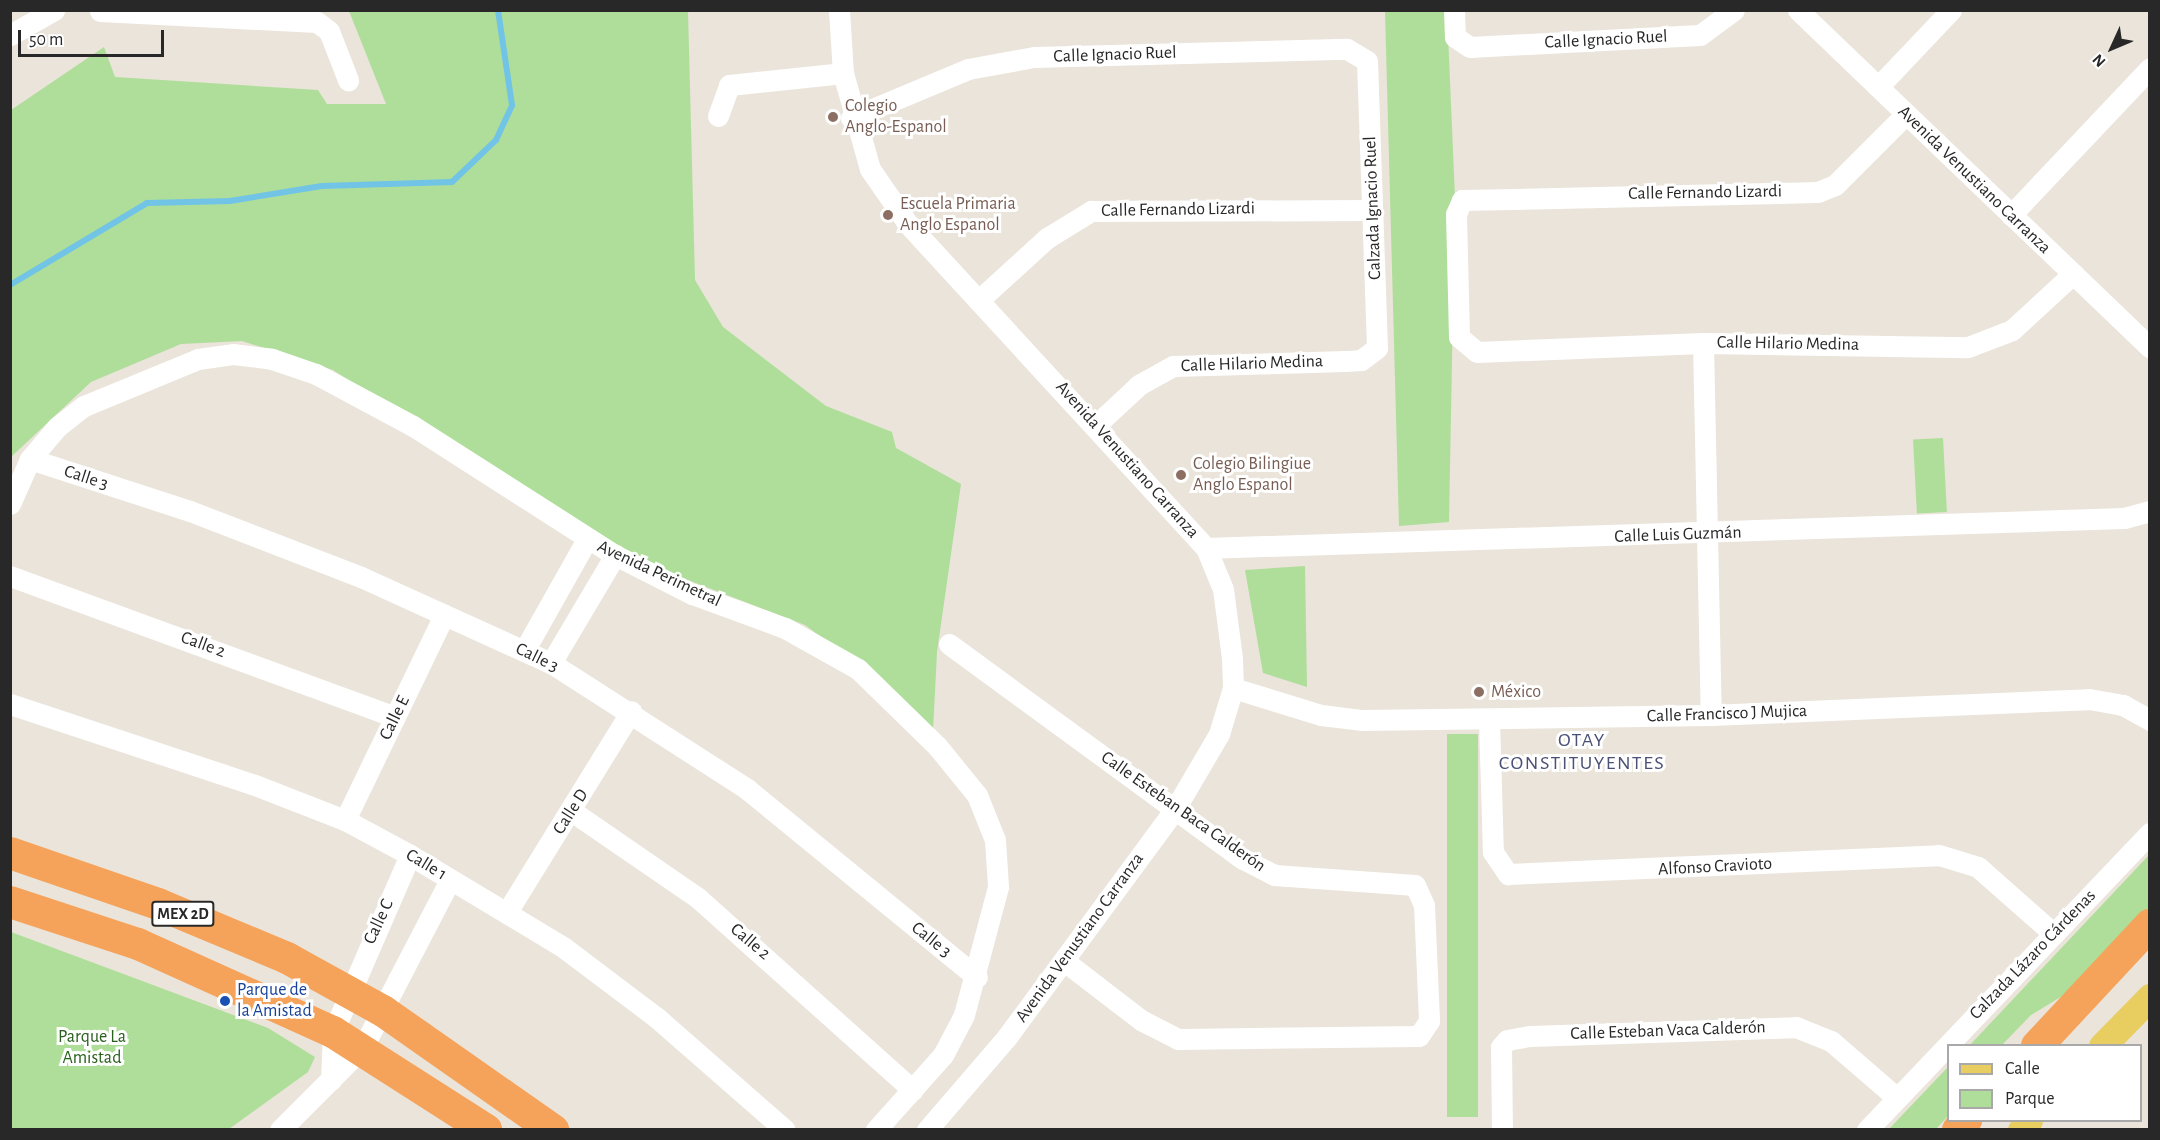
<!DOCTYPE html>
<html>
<head>
<meta charset="utf-8">
<style>
	body { margin:0 }
	#map { position:relative; width:2160px; height:1140px; overflow:hidden; background:#eae4da; font-family:"Alegreya Sans",sans-serif }
	div>[style] { position:absolute }
	.green>* { inset:0; background:#aede99; transform-origin:0 0 }
	.stream>* { height:6px; margin:-3px; padding:0 3px; transform-origin:3px; border-radius:3px; background:#72c4e7 }
	.minor>* { height:21px; margin:-10.5px; padding:0 10.5px; transform-origin:10.5px; border-radius:10.5px; background:#fff }
	.major>* { height:27px; margin:-13.5px; padding:0 13.5px; transform-origin:13.5px; border-radius:13.5px; background:#e8cd61 }
	.highway>* { height:32px; margin:-16px; padding:0 16px; transform-origin:16px; border-radius:16px; background:#f5a35a }
	.dots>* { width:16px; height:16px; translate:-50% -50%; box-sizing:border-box; border:3px solid #fff; border-radius:50% }
	span { translate:-50% -50%; white-space:nowrap; text-align:center; line-height:1.15; -webkit-text-stroke:6px #fff; paint-order:stroke }
	.shield-label span { padding:2px 4px; background:#fff; border:2px solid; border-radius:4px; -webkit-text-stroke-width:0 }
	.shield-label { font-size:16px; color:#282828; font-weight:700 }
	.street-label { font-size:18px; color:#282828 }
	.education-label { font-size:18px; color:#785e54 }
	.left { translate:0 -50%; text-align:left }
	.transit-label { font-size:18px; color:#164399 }
	.park-label { font-size:18px; color:#29601d }
	.neighbourhood-label { font-size:20px; color:#4b5176; letter-spacing:1.5px }
	.frame { position:absolute; inset:0; border:12px solid #282828; pointer-events:none }
	.legend { position:absolute; left:1947px; top:1044px; width:195px; height:78px; box-sizing:border-box; background:#fff; border:2px solid #a9a9a9; margin:0; padding:8px 10px; list-style:none; font-size:18px; color:#282828 }
	.legend li { display:flex; align-items:center; gap:12px; height:30px }
	.legend b { width:30px; border:2px solid #a9a9a9 }
	.north { position:absolute; left:2082px; top:18px; width:60px; height:60px; -webkit-text-stroke:4px #fff; paint-order:stroke; rotate:226deg; font-size:16px; font-weight:700; line-height:24px; text-align:center; color:#282828 }
	.north::after { content:''; display:block; margin:auto; width:21px; height:27px; background:#282828; clip-path:polygon(50% 0,100% 100%,50% 72%,0 100%) }
	.scale { position:absolute; left:18px; top:30px; width:146px; height:27px; box-sizing:border-box; border:3px solid #282828; border-top:0; padding-left:8px; font-size:18px; line-height:21px; white-space:nowrap; color:#282828; -webkit-text-stroke:4px #fff; paint-order:stroke }
</style>
</head>
<body>
<div id="map">
	<div class="green">
		<i style="clip-path:polygon(349px 11px,688px 11px,695px 280px,723px 327px,826px 406px,892px 432px,896px 448px,961px 484px,937px 652px,933px 731px,886px 685px,805px 625px,615px 552px,333px 370px,242px 341px,181px 344px,91px 382px,11px 457px,11px 110px,104px 47px,115px 77px,318px 90px,327px 104px,386px 104px)"></i>
		<i style="clip-path:polygon(1385px 11px,1447px 11px,1455px 198px,1449px 522px,1399px 526px)"></i>
		<i style="left:1943px;top:438px;width:74px;height:30px;rotate:87deg"></i>
		<i style="clip-path:polygon(1305px 566px,1307px 687px,1263px 673px,1245px 570px)"></i>
		<i style="left:1447px;top:734px;width:31px;height:383px"></i>
		<i style="clip-path:polygon(2149px 855px,2149px 907px,2072px 990px,2031px 1015px,2002px 1045px,1969px 1046px)"></i>
		<i style="clip-path:polygon(11px 932px,268px 1028px,315px 1057px,308px 1072px,229px 1129px,11px 1129px)"></i>
		<i style="clip-path:polygon(1948px 1067px,1948px 1116px,1936px 1129px,1889px 1129px)"></i>
	</div>
	<div class="stream">
		<i style="left:10px;top:285px;width:160px;rotate:-30.9deg"></i>
		<i style="left:147px;top:203px;width:83px;rotate:-1.4deg"></i>
		<i style="left:230px;top:201px;width:93px;rotate:-9.3deg"></i>
		<i style="left:322px;top:186px;width:130px;rotate:-1.8deg"></i>
		<i style="left:452px;top:182px;width:61px;rotate:-43.7deg"></i>
		<i style="left:496px;top:140px;width:38px;rotate:-65deg"></i>
		<i style="left:512px;top:105px;width:96px;rotate:-98.4deg"></i>
	</div>
	<div class="minor">
		<i style="left:839px;top:10px;width:63px;rotate:86.4deg"></i>
		<i style="left:843px;top:73px;width:100px;rotate:74.3deg"></i>
		<i style="left:870px;top:169px;width:67px;rotate:55.4deg"></i>
		<i style="left:908px;top:224px;width:440px;rotate:47.4deg"></i>
		<i style="left:1206px;top:548px;width:44px;rotate:67.5deg"></i>
		<i style="left:1223px;top:589px;width:70px;rotate:82.6deg"></i>
		<i style="left:1232px;top:658px;width:30px;rotate:88deg"></i>
		<i style="left:1233px;top:688px;width:48px;rotate:106.9deg"></i>
		<i style="left:1219px;top:734px;width:87px;rotate:120.4deg"></i>
		<i style="left:1175px;top:809px;width:283px;rotate:126.4deg"></i>
		<i style="left:1007px;top:1037px;width:123px;rotate:130.7deg"></i>
		<i style="left:1454px;top:10px;width:27px;rotate:88deg"></i>
		<i style="left:1455px;top:37px;width:18px;rotate:34deg"></i>
		<i style="left:1470px;top:47px;width:230px;rotate:-3deg"></i>
		<i style="left:1700px;top:35px;width:42px;rotate:-36.3deg"></i>
		<i style="left:1798px;top:10px;width:488px;rotate:43.8deg"></i>
		<i style="left:100px;top:11px;width:217px;rotate:2.9deg"></i>
		<i style="left:317px;top:22px;width:15px;rotate:37deg"></i>
		<i style="left:329px;top:31px;width:53px;rotate:68.8deg"></i>
		<i style="left:10px;top:35px;width:51px;rotate:-29.6deg"></i>
		<i style="left:1878px;top:87px;width:106px;rotate:-46.5deg"></i>
		<i style="left:1905px;top:115px;width:99px;rotate:135deg"></i>
		<i style="left:1835px;top:185px;width:18px;rotate:158deg"></i>
		<i style="left:1818px;top:192px;width:356px;rotate:178.7deg"></i>
		<i style="left:1462px;top:200px;width:15px;rotate:113deg"></i>
		<i style="left:1456px;top:214px;width:123px;rotate:88.6deg"></i>
		<i style="left:1459px;top:337px;width:23px;rotate:40deg"></i>
		<i style="left:1477px;top:352px;width:226px;rotate:-2.3deg"></i>
		<i style="left:1703px;top:343px;width:265px;rotate:0.9deg"></i>
		<i style="left:1968px;top:347px;width:47px;rotate:-21.1deg"></i>
		<i style="left:2012px;top:330px;width:83px;rotate:-42.6deg"></i>
		<i style="left:718px;top:116px;width:33px;rotate:-70deg"></i>
		<i style="left:729px;top:85px;width:115px;rotate:-6deg"></i>
		<i style="left:851px;top:118px;width:127px;rotate:-22.7deg"></i>
		<i style="left:968px;top:69px;width:67px;rotate:-10.3deg"></i>
		<i style="left:1034px;top:57px;width:313px;rotate:-1.5deg"></i>
		<i style="left:1347px;top:49px;width:23px;rotate:31deg"></i>
		<i style="left:1367px;top:61px;width:287px;rotate:88deg"></i>
		<i style="left:1377px;top:348px;width:20px;rotate:143deg"></i>
		<i style="left:1361px;top:360px;width:16px;rotate:176deg"></i>
		<i style="left:1345px;top:361px;width:172px;rotate:178.3deg"></i>
		<i style="left:1173px;top:366px;width:39px;rotate:151deg"></i>
		<i style="left:1139px;top:385px;width:59px;rotate:137.1deg"></i>
		<i style="left:2011px;top:215px;width:202px;rotate:-46.6deg"></i>
		<i style="left:979px;top:300px;width:92px;rotate:-42.4deg"></i>
		<i style="left:1047px;top:238px;width:52px;rotate:-31.5deg"></i>
		<i style="left:1091px;top:211px;width:281px;rotate:-0.2deg"></i>
		<i style="left:1703px;top:343px;width:372px;rotate:88.8deg"></i>
		<i style="left:30px;top:459px;width:168px;rotate:18deg"></i>
		<i style="left:190px;top:511px;width:183px;rotate:21.1deg"></i>
		<i style="left:361px;top:577px;width:209px;rotate:24.4deg"></i>
		<i style="left:551px;top:663px;width:233px;rotate:32.7deg"></i>
		<i style="left:747px;top:789px;width:297px;rotate:39.3deg"></i>
		<i style="left:10px;top:504px;width:49px;rotate:-66deg"></i>
		<i style="left:30px;top:459px;width:42px;rotate:-49.8deg"></i>
		<i style="left:57px;top:427px;width:34px;rotate:-38deg"></i>
		<i style="left:84px;top:406px;width:123px;rotate:-22.4deg"></i>
		<i style="left:198px;top:359px;width:35px;rotate:-8deg"></i>
		<i style="left:233px;top:354px;width:39px;rotate:7deg"></i>
		<i style="left:272px;top:359px;width:46px;rotate:18.8deg"></i>
		<i style="left:316px;top:374px;width:110px;rotate:28.2deg"></i>
		<i style="left:413px;top:426px;width:240px;rotate:32.6deg"></i>
		<i style="left:615px;top:555px;width:86px;rotate:26.9deg"></i>
		<i style="left:692px;top:594px;width:99px;rotate:20.1deg"></i>
		<i style="left:785px;top:628px;width:84px;rotate:29.3deg"></i>
		<i style="left:858px;top:669px;width:110px;rotate:44.3deg"></i>
		<i style="left:937px;top:746px;width:63px;rotate:50.8deg"></i>
		<i style="left:977px;top:795px;width:48px;rotate:68.2deg"></i>
		<i style="left:995px;top:840px;width:47px;rotate:86.3deg"></i>
		<i style="left:998px;top:887px;width:132px;rotate:104.9deg"></i>
		<i style="left:964px;top:1015px;width:45px;rotate:117.7deg"></i>
		<i style="left:943px;top:1055px;width:101px;rotate:131.8deg"></i>
		<i style="left:1206px;top:548px;width:918px;rotate:-1.87deg"></i>
		<i style="left:2124px;top:518px;width:27px;rotate:-15deg"></i>
		<i style="left:10px;top:576px;width:410px;rotate:20.1deg"></i>
		<i style="left:949px;top:644px;width:364px;rotate:36.2deg"></i>
		<i style="left:1243px;top:859px;width:35px;rotate:27deg"></i>
		<i style="left:1274px;top:875px;width:141px;rotate:4.1deg"></i>
		<i style="left:1415px;top:885px;width:22px;rotate:66deg"></i>
		<i style="left:1424px;top:905px;width:116px;rotate:87.5deg"></i>
		<i style="left:1429px;top:1021px;width:18px;rotate:124deg"></i>
		<i style="left:1419px;top:1036px;width:241px;rotate:179.3deg"></i>
		<i style="left:1178px;top:1039px;width:42px;rotate:-152.8deg"></i>
		<i style="left:1141px;top:1020px;width:97px;rotate:-142.5deg"></i>
		<i style="left:524px;top:651px;width:129px;rotate:-60.6deg"></i>
		<i style="left:551px;top:663px;width:126px;rotate:-59.3deg"></i>
		<i style="left:1233px;top:688px;width:92px;rotate:17.1deg"></i>
		<i style="left:1321px;top:715px;width:40px;rotate:7.1deg"></i>
		<i style="left:1361px;top:720px;width:350px;rotate:-0.8deg"></i>
		<i style="left:1711px;top:715px;width:378px;rotate:-2.4deg"></i>
		<i style="left:2089px;top:699px;width:35px;rotate:10deg"></i>
		<i style="left:2123px;top:705px;width:31px;rotate:29deg"></i>
		<i style="left:10px;top:704px;width:258px;rotate:18.3deg"></i>
		<i style="left:255px;top:785px;width:97px;rotate:21.3deg"></i>
		<i style="left:345px;top:820px;width:74px;rotate:28.3deg"></i>
		<i style="left:410px;top:855px;width:179px;rotate:31deg"></i>
		<i style="left:563px;top:947px;width:116px;rotate:37deg"></i>
		<i style="left:656px;top:1017px;width:171px;rotate:41.2deg"></i>
		<i style="left:1489px;top:720px;width:132px;rotate:88.3deg"></i>
		<i style="left:1493px;top:852px;width:27px;rotate:56deg"></i>
		<i style="left:1508px;top:874px;width:431px;rotate:-2.5deg"></i>
		<i style="left:1939px;top:855px;width:41px;rotate:17.1deg"></i>
		<i style="left:1978px;top:867px;width:101px;rotate:41.4deg"></i>
		<i style="left:573px;top:812px;width:152px;rotate:34.5deg"></i>
		<i style="left:698px;top:898px;width:288px;rotate:41.8deg"></i>
		<i style="left:345px;top:820px;width:228px;rotate:-64.2deg"></i>
		<i style="left:507px;top:912px;width:236px;rotate:-58.3deg"></i>
		<i style="left:331px;top:1080px;width:48px;rotate:-87.6deg"></i>
		<i style="left:333px;top:1032px;width:193px;rotate:-66.5deg"></i>
		<i style="left:280px;top:1130px;width:117px;rotate:-45deg"></i>
		<i style="left:363px;top:1047px;width:188px;rotate:-62.5deg"></i>
		<i style="left:1502px;top:1130px;width:83px;rotate:-90.7deg"></i>
		<i style="left:1501px;top:1047px;width:9px;rotate:-49deg"></i>
		<i style="left:1507px;top:1040px;width:23px;rotate:-10deg"></i>
		<i style="left:1530px;top:1036px;width:266px;rotate:-1.9deg"></i>
		<i style="left:1796px;top:1027px;width:38px;rotate:22deg"></i>
		<i style="left:1831px;top:1041px;width:87px;rotate:40.8deg"></i>
		<i style="left:1867px;top:1130px;width:410px;rotate:-46.4deg"></i>
	</div>
	<div class="major">
		<i style="left:2102px;top:1046px;width:69px;rotate:-45.6deg"></i>
		<i style="left:2021px;top:1130px;width:13px;rotate:-51deg"></i>
	</div>
	<div class="highway">
		<i style="left:10px;top:853px;width:157px;rotate:19deg"></i>
		<i style="left:158px;top:904px;width:140px;rotate:22.7deg"></i>
		<i style="left:287px;top:958px;width:110px;rotate:28.9deg"></i>
		<i style="left:383px;top:1011px;width:208px;rotate:35deg"></i>
		<i style="left:10px;top:902px;width:135px;rotate:18.2deg"></i>
		<i style="left:138px;top:944px;width:214px;rotate:24.3deg"></i>
		<i style="left:333px;top:1032px;width:182px;rotate:32.6deg"></i>
		<i style="left:2037px;top:1046px;width:166px;rotate:-47deg"></i>
		<i style="left:1958px;top:1130px;width:13px;rotate:-51deg"></i>
	</div>
	<div class="dots">
		<i style="left:833px;top:117px;background:#8d6e63"></i>
		<i style="left:888px;top:215px;background:#8d6e63"></i>
		<i style="left:1181px;top:475px;background:#8d6e63"></i>
		<i style="left:1479px;top:692px;background:#8d6e63"></i>
		<i style="left:225px;top:1001px;background:#1a4fb4"></i>
	</div>
	<div class="shield-label">
		<span style="left:183px;top:914px">MEX 2D</span>
	</div>
	<div class="street-label">
		<span style="left:1606px;top:40px;rotate:-3deg">Calle Ignacio Ruel</span>
		<span style="left:1115px;top:55px;rotate:-2deg">Calle Ignacio Ruel</span>
		<span style="left:1974px;top:180px;rotate:44deg">Avenida Venustiano Carranza</span>
		<span style="left:1705px;top:193px;rotate:-1deg">Calle Fernando Lizardi</span>
		<span style="left:1373px;top:208px;rotate:-92deg">Calzada Ignacio Ruel</span>
		<span style="left:1178px;top:210px;rotate:-1deg">Calle Fernando Lizardi</span>
		<span style="left:1788px;top:344px;rotate:1deg">Calle Hilario Medina</span>
		<span style="left:1252px;top:364px;rotate:-2deg">Calle Hilario Medina</span>
		<span style="left:1127px;top:460px;rotate:48deg">Avenida Venustiano Carranza</span>
		<span style="left:86px;top:478px;rotate:18deg">Calle 3</span>
		<span style="left:1678px;top:535px;rotate:-2deg">Calle Luis Guzmán</span>
		<span style="left:659px;top:574px;rotate:25deg">Avenida Perimetral</span>
		<span style="left:203px;top:645px;rotate:20deg">Calle 2</span>
		<span style="left:537px;top:658px;rotate:26deg">Calle 3</span>
		<span style="left:1727px;top:714px;rotate:-2deg">Calle Francisco J Mujica</span>
		<span style="left:395px;top:718px;rotate:-64deg">Calle E</span>
		<span style="left:571px;top:812px;rotate:-58deg">Calle D</span>
		<span style="left:1183px;top:812px;rotate:35deg">Calle Esteban Baca Calderón</span>
		<span style="left:426px;top:865px;rotate:31deg">Calle 1</span>
		<span style="left:1715px;top:867px;rotate:-3deg">Alfonso Cravioto</span>
		<span style="left:379px;top:922px;rotate:-65deg">Calle C</span>
		<span style="left:1080px;top:938px;rotate:-54deg">Avenida Venustiano Carranza</span>
		<span style="left:931px;top:940px;rotate:39deg">Calle 3</span>
		<span style="left:750px;top:942px;rotate:40deg">Calle 2</span>
		<span style="left:2033px;top:955px;rotate:-46deg">Calzada Lázaro Cárdenas</span>
		<span style="left:1668px;top:1031px;rotate:-2deg">Calle Esteban Vaca Calderón</span>
	</div>
	<div class="education-label">
		<span class="left" style="left:845px;top:117px">Colegio<br>Anglo-Espanol</span>
		<span class="left" style="left:900px;top:215px">Escuela Primaria<br>Anglo Espanol</span>
		<span class="left" style="left:1193px;top:475px">Colegio Bilingiue<br>Anglo Espanol</span>
		<span class="left" style="left:1491px;top:692px">México</span>
	</div>
	<div class="transit-label">
		<span class="left" style="left:237px;top:1001px">Parque de<br>la Amistad</span>
	</div>
	<div class="park-label">
		<span style="left:92px;top:1048px">Parque La<br>Amistad</span>
	</div>
	<div class="neighbourhood-label">
		<span style="left:1582px;top:752px">OTAY<br>CONSTITUYENTES</span>
	</div>
	<div class="frame"></div>
	<ul class="legend">
	<li><b style="height:8px;background:#e8cd61"></b>Calle</li>
	<li><b style="height:16px;background:#aede99"></b>Parque</li>
	</ul>
	<div class="north">N</div>
	<div class="scale">50 m</div>
</div>
</body>
</html>
